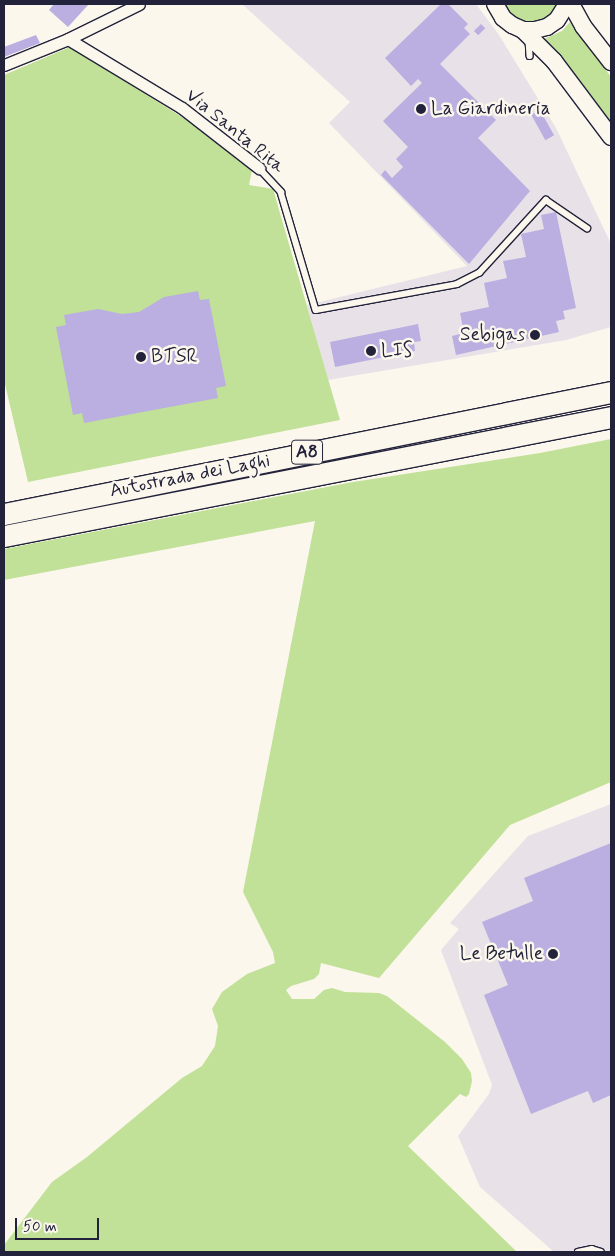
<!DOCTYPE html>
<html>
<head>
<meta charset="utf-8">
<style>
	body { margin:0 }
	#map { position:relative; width:615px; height:1256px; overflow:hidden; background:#fbf7ec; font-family:Mynerve,sans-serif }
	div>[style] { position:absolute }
	.built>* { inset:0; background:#e8e1e8 }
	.green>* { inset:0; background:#c1e098 }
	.building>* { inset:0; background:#baafe0; transform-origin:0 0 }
	.roads { filter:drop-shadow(1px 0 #22223b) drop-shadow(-1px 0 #22223b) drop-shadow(0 1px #22223b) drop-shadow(0 -1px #22223b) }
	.service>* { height:5.5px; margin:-2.75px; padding:0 2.75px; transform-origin:2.75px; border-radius:2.75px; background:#fbf7ec }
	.minor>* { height:11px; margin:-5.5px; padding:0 5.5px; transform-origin:5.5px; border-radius:5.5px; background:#fbf7ec }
	.secondary>* { height:16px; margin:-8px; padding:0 8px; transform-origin:8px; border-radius:8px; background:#fbf7ec }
	.motorway>* { height:21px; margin:-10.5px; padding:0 10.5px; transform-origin:10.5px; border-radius:10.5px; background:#fbf7ec }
	.dots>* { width:14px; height:14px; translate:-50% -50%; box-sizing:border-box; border:2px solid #fbf7ec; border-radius:50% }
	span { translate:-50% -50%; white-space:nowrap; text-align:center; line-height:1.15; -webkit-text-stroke:5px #fbf7ec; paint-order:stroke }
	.shield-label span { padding:1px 4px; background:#fbf7ec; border:1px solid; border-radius:4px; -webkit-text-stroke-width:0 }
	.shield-label { font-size:18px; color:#22223b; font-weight:700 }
	.poi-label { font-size:19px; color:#22223b }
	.left { translate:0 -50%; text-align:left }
	.right { translate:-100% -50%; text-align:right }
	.street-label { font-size:19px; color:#22223b }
	.frame { position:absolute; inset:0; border:5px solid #22223b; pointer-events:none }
	.scale { position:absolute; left:15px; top:1218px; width:84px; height:22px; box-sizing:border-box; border:2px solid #22223b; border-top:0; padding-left:6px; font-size:15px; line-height:18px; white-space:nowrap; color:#22223b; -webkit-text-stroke:4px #fbf7ec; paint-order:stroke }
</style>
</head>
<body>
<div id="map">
	<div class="built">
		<i style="clip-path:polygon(242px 4px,476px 4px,499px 35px,556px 128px,611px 244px,611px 327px,566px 340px,328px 380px,307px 305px,467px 266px,329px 123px,350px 102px)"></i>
		<i style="clip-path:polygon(611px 804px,611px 1252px,554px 1252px,480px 1187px,458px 1136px,489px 1094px,492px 1085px,441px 950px,459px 929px,450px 923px,528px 836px)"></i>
	</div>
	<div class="green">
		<i style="clip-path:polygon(503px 4px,558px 4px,551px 15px,544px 19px,528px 22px,513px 16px)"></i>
		<i style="clip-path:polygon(570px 22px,611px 77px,611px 124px,544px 39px,562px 31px)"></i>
		<i style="clip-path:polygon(70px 47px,201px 129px,252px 170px,249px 185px,273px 189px,340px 420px,28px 482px,4px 380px,4px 75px)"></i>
		<i style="clip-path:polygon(611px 439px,611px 782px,510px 825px,379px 978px,321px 963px,319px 974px,314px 979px,291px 986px,286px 990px,292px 999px,314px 999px,324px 990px,332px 988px,345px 992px,379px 993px,387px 996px,445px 1042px,462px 1059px,471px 1073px,472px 1081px,469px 1094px,466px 1097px,460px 1094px,408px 1146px,517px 1252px,4px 1252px,4px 1245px,52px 1182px,87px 1157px,182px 1078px,202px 1066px,215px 1046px,218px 1026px,212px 1009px,222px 992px,247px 974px,275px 963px,273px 952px,243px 892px,315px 521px,4px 580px,4px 549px,353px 482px,540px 453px)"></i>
	</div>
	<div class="building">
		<i style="clip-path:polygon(54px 4px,89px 4px,68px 27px,49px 10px)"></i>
		<i style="clip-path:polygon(441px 4px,449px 5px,468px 24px,464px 28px,470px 34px,440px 64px,496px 120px,478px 138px,530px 191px,469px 264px,381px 175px,385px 170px,392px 178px,403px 167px,396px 159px,408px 147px,383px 121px,422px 83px,418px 79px,411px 86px,385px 58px)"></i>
		<i style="left:481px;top:24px;width:6px;height:10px;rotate:45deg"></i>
		<i style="clip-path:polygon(36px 35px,40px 43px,4px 57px,4px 47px)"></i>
		<i style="left:540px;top:110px;width:29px;height:10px;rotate:61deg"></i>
		<i style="clip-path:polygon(556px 212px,576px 308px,563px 311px,565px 319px,556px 321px,559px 332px,456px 355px,452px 336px,464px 333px,460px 313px,489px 307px,484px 283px,507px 278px,503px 261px,526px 257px,521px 234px,544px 229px,541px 215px)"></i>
		<i style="clip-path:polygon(198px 291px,200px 300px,209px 299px,226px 386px,216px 388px,218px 398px,84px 423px,82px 413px,73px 415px,56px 327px,66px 325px,64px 315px,98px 309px,122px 314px,139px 312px,164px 297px)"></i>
		<i style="clip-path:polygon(418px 324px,421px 341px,414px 342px,415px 351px,335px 367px,330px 342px)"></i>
		<i style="clip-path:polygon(611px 843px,611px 1095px,593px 1103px,588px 1091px,531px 1114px,484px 995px,508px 985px,482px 922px,533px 901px,524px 878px)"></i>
	</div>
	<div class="roads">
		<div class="service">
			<i style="left:529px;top:41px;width:15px;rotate:86deg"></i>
			<i style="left:259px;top:168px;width:33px;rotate:47deg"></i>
			<i style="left:281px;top:192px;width:123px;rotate:73.5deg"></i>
			<i style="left:316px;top:310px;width:143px;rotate:-10.4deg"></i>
			<i style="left:457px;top:284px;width:25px;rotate:-27deg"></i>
			<i style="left:479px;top:273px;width:99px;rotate:-47.5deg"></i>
			<i style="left:546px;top:200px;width:50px;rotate:34.3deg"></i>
			<i style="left:578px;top:1252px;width:14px;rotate:-12deg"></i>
			<i style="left:592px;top:1249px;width:9px;rotate:18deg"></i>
		</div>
		<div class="minor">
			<i style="left:68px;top:39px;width:133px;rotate:31.2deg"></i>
			<i style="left:182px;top:108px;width:98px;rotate:37.9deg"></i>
			<i style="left:4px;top:65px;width:69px;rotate:-22.1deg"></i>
			<i style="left:68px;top:39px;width:79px;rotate:-26.2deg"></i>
		</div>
		<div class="secondary">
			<i style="left:495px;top:4px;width:16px;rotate:60deg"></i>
			<i style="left:503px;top:18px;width:11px;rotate:38deg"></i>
			<i style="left:512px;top:25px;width:12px;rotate:24deg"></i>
			<i style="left:523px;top:30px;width:12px"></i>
			<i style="left:535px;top:30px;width:12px;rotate:-14deg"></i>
			<i style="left:547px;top:27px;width:12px;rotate:-35deg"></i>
			<i style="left:557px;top:20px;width:19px;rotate:-58deg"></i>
			<i style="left:571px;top:4px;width:25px;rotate:61deg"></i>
			<i style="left:583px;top:26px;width:46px;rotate:52.1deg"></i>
			<i style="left:523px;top:30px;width:44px;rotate:45deg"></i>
			<i style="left:554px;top:61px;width:95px;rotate:53.1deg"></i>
		</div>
		<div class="motorway">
			<i style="left:4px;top:514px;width:619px;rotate:-11.36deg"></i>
			<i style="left:4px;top:536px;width:619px;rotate:-11.09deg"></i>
		</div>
	</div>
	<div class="dots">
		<i style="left:421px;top:109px;background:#22223b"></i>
		<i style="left:535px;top:335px;background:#22223b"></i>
		<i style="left:371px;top:351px;background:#22223b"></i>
		<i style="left:141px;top:357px;background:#22223b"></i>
		<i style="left:553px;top:954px;background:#22223b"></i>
	</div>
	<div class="shield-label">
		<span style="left:307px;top:452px">A8</span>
	</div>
	<div class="poi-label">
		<span class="left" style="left:431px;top:109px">La Giardineria</span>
		<span class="right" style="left:525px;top:335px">Sebigas</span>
		<span class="left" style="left:381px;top:351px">LIS</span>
		<span class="left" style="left:151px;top:357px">BTSR</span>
		<span class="right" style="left:543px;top:954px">Le Betulle</span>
	</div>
	<div class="street-label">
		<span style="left:235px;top:131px;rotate:39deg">Via Santa Rita</span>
		<span style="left:190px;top:476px;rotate:-11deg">Autostrada dei Laghi</span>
	</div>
	<div class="frame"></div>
	<div class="scale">50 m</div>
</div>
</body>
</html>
